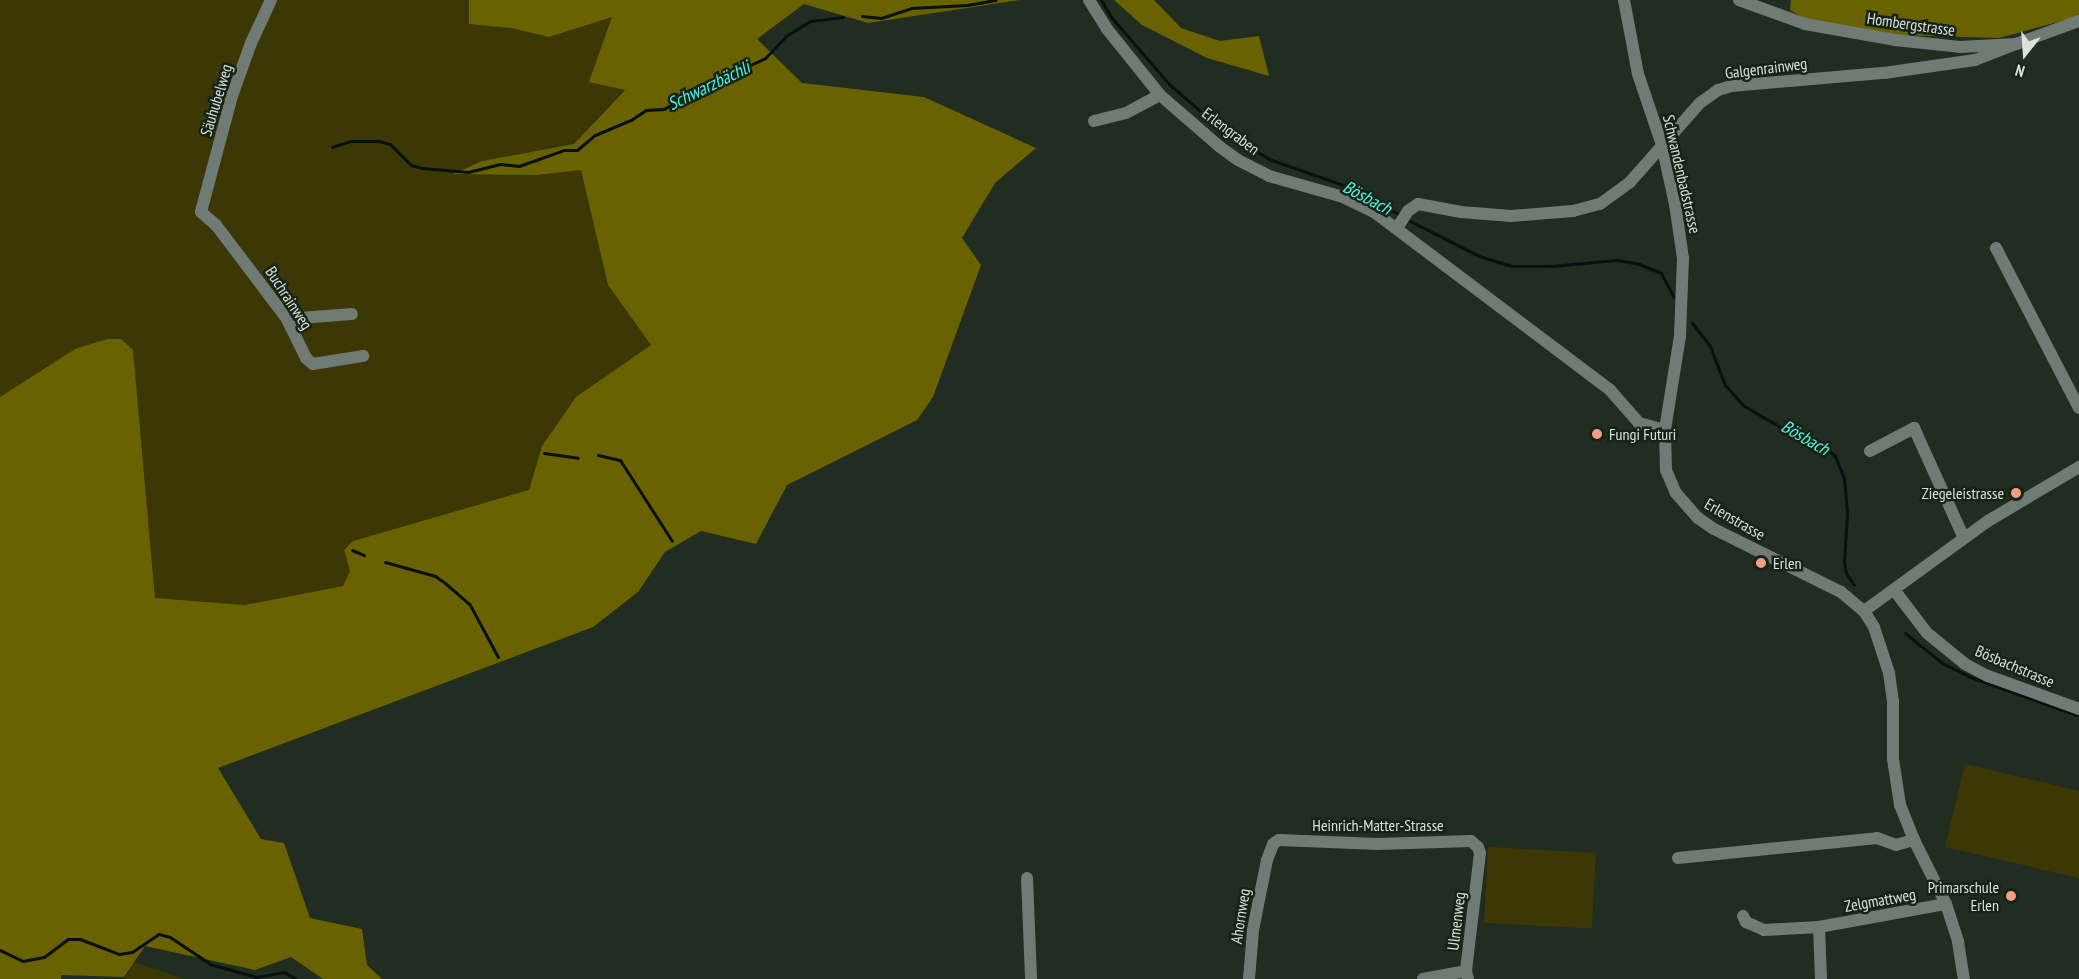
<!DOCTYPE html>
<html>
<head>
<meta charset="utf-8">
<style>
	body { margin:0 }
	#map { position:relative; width:2079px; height:979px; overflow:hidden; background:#202d20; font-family:"PT Sans Narrow",sans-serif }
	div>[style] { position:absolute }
	.green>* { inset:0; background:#3c3805; transform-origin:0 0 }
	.forest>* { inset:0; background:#6a6200 }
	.stream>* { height:3px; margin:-1.5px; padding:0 1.5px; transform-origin:1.5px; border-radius:1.5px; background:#051211 }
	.minor>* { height:12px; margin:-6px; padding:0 6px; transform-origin:6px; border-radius:6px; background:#717b76 }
	.dots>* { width:16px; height:16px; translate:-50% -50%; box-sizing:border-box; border:3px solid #162317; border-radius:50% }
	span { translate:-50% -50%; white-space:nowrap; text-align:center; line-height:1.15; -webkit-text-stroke:5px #162317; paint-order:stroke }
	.street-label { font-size:16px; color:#dae2da }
	.poi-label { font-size:16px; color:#dae2da }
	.left { translate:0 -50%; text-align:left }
	.right { translate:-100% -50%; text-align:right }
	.water-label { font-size:18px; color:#51f2e4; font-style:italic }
	.north { position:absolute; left:1995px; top:24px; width:60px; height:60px; -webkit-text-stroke:4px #162317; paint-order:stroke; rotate:197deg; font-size:16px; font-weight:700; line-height:24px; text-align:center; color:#dae2da }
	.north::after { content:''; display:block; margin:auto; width:21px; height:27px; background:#dae2da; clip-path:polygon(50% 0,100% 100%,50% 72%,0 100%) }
</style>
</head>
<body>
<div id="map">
	<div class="green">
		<i style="clip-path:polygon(0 0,469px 0,470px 24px,511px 28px,549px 37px,612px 17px,625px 89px,574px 144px,482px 161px,455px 173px,537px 175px,581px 170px,608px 285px,651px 345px,576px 397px,542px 446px,529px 490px,353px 541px,344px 550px,350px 571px,343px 586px,245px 605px,155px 598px,133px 350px,75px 349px,0 397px)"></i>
		<i style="clip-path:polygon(1965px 764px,2079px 791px,2079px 878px,1945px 847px)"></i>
		<i style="left:1488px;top:847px;width:108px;height:76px;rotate:3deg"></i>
		<i style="clip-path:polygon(134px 962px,184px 979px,124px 979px)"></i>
	</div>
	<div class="forest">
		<i style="clip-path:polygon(469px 0,1020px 0,868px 23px,804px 4px,757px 39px,802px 83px,924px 97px,1036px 148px,995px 183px,962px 238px,981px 265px,933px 397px,917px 420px,787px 485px,756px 544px,701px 531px,665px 552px,638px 592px,593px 627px,218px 768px,261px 839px,284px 843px,310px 918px,362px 929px,367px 965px,382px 979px,323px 979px,291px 957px,255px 970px,145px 946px,124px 977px,61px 975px,61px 979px,0 979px,0 397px,75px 349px,107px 339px,121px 339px,133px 350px,155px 598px,245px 605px,343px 586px,350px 571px,344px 550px,353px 541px,529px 490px,542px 446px,576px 397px,651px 345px,608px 285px,581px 170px,537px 175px,453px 174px,482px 161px,574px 144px,625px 90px,589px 82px,612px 17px,549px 37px,511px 28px,469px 24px)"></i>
		<i style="clip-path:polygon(1114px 0,1154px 0,1181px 28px,1220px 41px,1259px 36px,1269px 76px,1207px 58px,1142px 25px)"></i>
		<i style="clip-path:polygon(1791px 0,2079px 0,2079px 16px,1999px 38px,1897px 35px,1803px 18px,1790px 10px)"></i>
	</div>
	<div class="stream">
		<i style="left:1101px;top:0;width:21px;rotate:59deg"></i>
		<i style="left:1112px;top:18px;width:87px;rotate:49.2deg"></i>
		<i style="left:1169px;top:84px;width:70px;rotate:41deg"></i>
		<i style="left:1222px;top:130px;width:55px;rotate:31.7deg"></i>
		<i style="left:1269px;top:159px;width:90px;rotate:19.4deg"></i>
		<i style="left:1354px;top:189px;width:55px;rotate:29.4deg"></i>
		<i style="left:862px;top:16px;width:19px;rotate:6deg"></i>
		<i style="left:881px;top:18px;width:32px;rotate:-18deg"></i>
		<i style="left:911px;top:8px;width:56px;rotate:-3.1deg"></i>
		<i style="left:967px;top:5px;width:29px;rotate:-10deg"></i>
		<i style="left:332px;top:147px;width:19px;rotate:-18deg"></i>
		<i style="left:350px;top:141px;width:28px"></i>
		<i style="left:378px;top:141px;width:12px;rotate:14deg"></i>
		<i style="left:390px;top:144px;width:30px;rotate:45deg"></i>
		<i style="left:411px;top:165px;width:11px;rotate:15deg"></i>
		<i style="left:422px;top:168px;width:46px;rotate:5deg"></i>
		<i style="left:468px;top:172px;width:33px;rotate:-14deg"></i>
		<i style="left:500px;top:164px;width:19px;rotate:6deg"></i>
		<i style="left:519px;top:166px;width:48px;rotate:-19.6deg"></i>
		<i style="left:564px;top:150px;width:13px"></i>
		<i style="left:577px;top:150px;width:23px;rotate:-40deg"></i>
		<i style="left:595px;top:135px;width:39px;rotate:-23deg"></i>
		<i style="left:631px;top:120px;width:18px;rotate:-34deg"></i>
		<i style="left:646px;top:110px;width:18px;rotate:-3deg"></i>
		<i style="left:664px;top:109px;width:50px;rotate:-31.2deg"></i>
		<i style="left:707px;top:83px;width:22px;rotate:-10deg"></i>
		<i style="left:729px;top:79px;width:21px;rotate:-35deg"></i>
		<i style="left:746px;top:67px;width:21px;rotate:-25deg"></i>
		<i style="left:765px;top:58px;width:30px;rotate:-46deg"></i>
		<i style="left:786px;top:36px;width:28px;rotate:-32deg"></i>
		<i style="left:810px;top:21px;width:33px;rotate:-7deg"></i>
		<i style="left:1408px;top:220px;width:80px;rotate:26.9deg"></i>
		<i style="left:1479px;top:256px;width:34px;rotate:17deg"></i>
		<i style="left:1512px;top:266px;width:39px"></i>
		<i style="left:1551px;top:266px;width:66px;rotate:-5.2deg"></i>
		<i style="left:1617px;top:260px;width:22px;rotate:10deg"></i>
		<i style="left:1639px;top:264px;width:24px;rotate:22deg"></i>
		<i style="left:1661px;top:273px;width:27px;rotate:62deg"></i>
		<i style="left:1692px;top:323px;width:29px;rotate:52deg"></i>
		<i style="left:1710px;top:346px;width:42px;rotate:69deg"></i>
		<i style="left:1725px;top:385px;width:28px;rotate:48deg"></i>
		<i style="left:1744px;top:406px;width:44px;rotate:30.1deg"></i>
		<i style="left:1782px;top:428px;width:40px;rotate:22deg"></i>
		<i style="left:1819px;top:443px;width:21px;rotate:39deg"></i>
		<i style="left:1835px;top:456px;width:24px;rotate:68deg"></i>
		<i style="left:1844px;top:478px;width:37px;rotate:85deg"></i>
		<i style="left:1847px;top:515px;width:47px;rotate:93.7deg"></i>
		<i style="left:1844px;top:562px;width:11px;rotate:80deg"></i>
		<i style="left:1846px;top:573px;width:14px;rotate:56deg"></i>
		<i style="left:544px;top:453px;width:34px;rotate:8deg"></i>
		<i style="left:598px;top:455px;width:23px;rotate:13deg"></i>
		<i style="left:620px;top:460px;width:96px;rotate:57.3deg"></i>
		<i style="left:352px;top:550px;width:13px;rotate:23deg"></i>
		<i style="left:385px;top:562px;width:52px;rotate:15.6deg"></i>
		<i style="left:435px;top:576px;width:12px;rotate:35deg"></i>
		<i style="left:445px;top:583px;width:33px;rotate:41deg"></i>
		<i style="left:470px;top:605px;width:59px;rotate:61.7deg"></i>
		<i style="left:1905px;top:633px;width:48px;rotate:39deg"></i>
		<i style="left:1942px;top:663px;width:34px;rotate:26deg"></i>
		<i style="left:1973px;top:678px;width:113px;rotate:19.7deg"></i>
		<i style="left:0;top:950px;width:25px;rotate:26deg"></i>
		<i style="left:23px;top:961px;width:21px;rotate:-11deg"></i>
		<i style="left:44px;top:957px;width:30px;rotate:-37deg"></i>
		<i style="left:68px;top:939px;width:12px"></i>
		<i style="left:80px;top:939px;width:42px;rotate:21deg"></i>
		<i style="left:119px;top:954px;width:13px;rotate:-9deg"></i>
		<i style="left:132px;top:952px;width:32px;rotate:-34deg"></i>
		<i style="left:159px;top:934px;width:11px;rotate:15deg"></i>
		<i style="left:170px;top:937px;width:48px;rotate:34deg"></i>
		<i style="left:210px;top:964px;width:48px;rotate:15.8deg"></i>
		<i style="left:256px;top:977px;width:28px;rotate:-10deg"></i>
		<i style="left:284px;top:972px;width:14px;rotate:30deg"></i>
	</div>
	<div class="minor">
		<i style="left:271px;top:0;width:47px;rotate:114.9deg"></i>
		<i style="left:251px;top:43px;width:56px;rotate:109.7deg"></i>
		<i style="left:232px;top:96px;width:120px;rotate:105deg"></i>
		<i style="left:201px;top:212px;width:20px;rotate:41deg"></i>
		<i style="left:216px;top:225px;width:118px;rotate:52.9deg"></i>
		<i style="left:287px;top:319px;width:43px;rotate:64deg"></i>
		<i style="left:306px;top:358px;width:9px;rotate:41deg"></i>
		<i style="left:313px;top:364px;width:51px;rotate:-9.1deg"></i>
		<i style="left:1089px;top:0;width:34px;rotate:58deg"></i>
		<i style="left:1107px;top:29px;width:85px;rotate:51.2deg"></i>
		<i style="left:1160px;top:95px;width:79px;rotate:40.9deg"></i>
		<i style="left:1220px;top:147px;width:22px;rotate:36deg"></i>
		<i style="left:1238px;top:160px;width:35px;rotate:27deg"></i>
		<i style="left:1269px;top:176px;width:77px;rotate:15.8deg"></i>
		<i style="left:1343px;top:197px;width:34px;rotate:26deg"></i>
		<i style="left:1374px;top:212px;width:296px;rotate:37deg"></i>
		<i style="left:1610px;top:390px;width:44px;rotate:48.7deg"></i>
		<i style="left:1639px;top:423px;width:27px;rotate:15deg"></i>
		<i style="left:1624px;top:0;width:75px;rotate:79.3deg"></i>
		<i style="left:1638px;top:74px;width:75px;rotate:71.3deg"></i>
		<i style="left:1662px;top:145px;width:60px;rotate:77.6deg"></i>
		<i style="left:1675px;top:204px;width:55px;rotate:81.6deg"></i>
		<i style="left:1683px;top:258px;width:78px;rotate:92.2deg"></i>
		<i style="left:1680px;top:336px;width:95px;rotate:99.1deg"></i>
		<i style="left:1665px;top:430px;width:40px;rotate:88.6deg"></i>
		<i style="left:1666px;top:470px;width:25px;rotate:67deg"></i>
		<i style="left:1676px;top:493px;width:33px;rotate:49deg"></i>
		<i style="left:1698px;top:518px;width:19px;rotate:35deg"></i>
		<i style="left:1714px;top:529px;width:142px;rotate:26.4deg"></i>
		<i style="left:1841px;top:592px;width:30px;rotate:40deg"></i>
		<i style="left:1864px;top:611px;width:19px;rotate:58deg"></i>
		<i style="left:1874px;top:627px;width:48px;rotate:71.9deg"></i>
		<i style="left:1889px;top:673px;width:29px;rotate:82deg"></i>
		<i style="left:1893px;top:702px;width:57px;rotate:90deg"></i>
		<i style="left:1893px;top:759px;width:47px;rotate:81.3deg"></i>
		<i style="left:1900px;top:805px;width:38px;rotate:68deg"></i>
		<i style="left:1914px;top:840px;width:72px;rotate:63.4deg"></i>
		<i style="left:1946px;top:904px;width:40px;rotate:72deg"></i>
		<i style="left:1958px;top:942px;width:37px;rotate:81deg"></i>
		<i style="left:1739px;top:0;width:70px;rotate:20deg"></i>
		<i style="left:1805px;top:24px;width:91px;rotate:10.1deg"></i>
		<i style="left:1895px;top:40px;width:65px;rotate:6.1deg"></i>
		<i style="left:1960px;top:47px;width:56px;rotate:-3.1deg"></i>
		<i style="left:2016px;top:44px;width:67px;rotate:-20.1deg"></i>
		<i style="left:1094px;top:121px;width:33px;rotate:-14deg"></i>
		<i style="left:1126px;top:113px;width:38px;rotate:-28deg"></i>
		<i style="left:1397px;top:228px;width:20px;rotate:-57deg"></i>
		<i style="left:1408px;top:211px;width:12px;rotate:-35deg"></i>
		<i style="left:1418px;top:204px;width:44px;rotate:10.5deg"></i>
		<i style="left:1461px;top:212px;width:50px;rotate:4.6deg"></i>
		<i style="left:1511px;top:216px;width:62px;rotate:-4.6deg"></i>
		<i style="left:1573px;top:211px;width:28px;rotate:-15deg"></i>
		<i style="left:1600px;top:204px;width:37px;rotate:-36deg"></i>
		<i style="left:1630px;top:182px;width:106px;rotate:-48.5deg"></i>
		<i style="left:1700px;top:103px;width:22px;rotate:-36deg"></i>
		<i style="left:1718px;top:90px;width:14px;rotate:-17deg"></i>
		<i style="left:1731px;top:86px;width:154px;rotate:-4.9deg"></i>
		<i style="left:1884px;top:73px;width:92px;rotate:-8.1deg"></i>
		<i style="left:1975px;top:60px;width:44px;rotate:-21.3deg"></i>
		<i style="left:1996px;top:248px;width:180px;rotate:62.6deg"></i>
		<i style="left:287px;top:319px;width:65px;rotate:-4.4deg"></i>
		<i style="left:1870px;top:451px;width:50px;rotate:-27.6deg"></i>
		<i style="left:1914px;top:428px;width:121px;rotate:65.6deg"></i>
		<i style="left:1895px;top:591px;width:53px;rotate:52.7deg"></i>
		<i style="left:1927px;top:633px;width:49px;rotate:39.2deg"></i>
		<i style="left:1965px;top:664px;width:26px;rotate:28deg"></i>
		<i style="left:1988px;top:676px;width:97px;rotate:19.9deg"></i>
		<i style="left:1864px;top:611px;width:153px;rotate:-36deg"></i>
		<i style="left:1988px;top:521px;width:106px;rotate:-30.7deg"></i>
		<i style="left:1678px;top:858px;width:200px;rotate:-5.7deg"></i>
		<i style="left:1877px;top:838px;width:20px;rotate:20deg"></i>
		<i style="left:1896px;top:845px;width:19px;rotate:-16deg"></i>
		<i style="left:1027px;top:878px;width:101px;rotate:87.7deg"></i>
		<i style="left:1743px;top:916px;width:7px;rotate:63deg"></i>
		<i style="left:1746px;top:922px;width:20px;rotate:24deg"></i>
		<i style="left:1764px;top:930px;width:55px;rotate:-3.1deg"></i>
		<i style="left:1249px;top:979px;width:49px;rotate:-85.3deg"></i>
		<i style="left:1253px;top:930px;width:71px;rotate:-78.7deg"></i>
		<i style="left:1267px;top:860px;width:17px;rotate:-69deg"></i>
		<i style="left:1273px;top:844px;width:7px;rotate:-34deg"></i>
		<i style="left:1279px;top:840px;width:99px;rotate:2.3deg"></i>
		<i style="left:1378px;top:844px;width:93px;rotate:-1.8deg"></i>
		<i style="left:1471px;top:841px;width:9px;rotate:41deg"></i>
		<i style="left:1478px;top:847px;width:6px;rotate:72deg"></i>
		<i style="left:1480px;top:853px;width:119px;rotate:96.8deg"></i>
		<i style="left:1466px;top:971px;width:8px;rotate:76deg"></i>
		<i style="left:1423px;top:979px;width:44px;rotate:-10.5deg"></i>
		<i style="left:1821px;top:979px;width:52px;rotate:-92.2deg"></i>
		<i style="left:1819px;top:927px;width:129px;rotate:-10.3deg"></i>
	</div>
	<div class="dots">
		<i style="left:1597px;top:434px;background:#f2a080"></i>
		<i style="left:2016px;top:493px;background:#f2a080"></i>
		<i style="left:1761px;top:563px;background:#f2a080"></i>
		<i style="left:2011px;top:896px;background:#f2a080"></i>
	</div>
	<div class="street-label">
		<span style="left:1911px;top:24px;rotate:8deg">Hombergstrasse</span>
		<span style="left:1766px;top:68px;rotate:-7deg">Galgenrainweg</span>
		<span style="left:216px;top:100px;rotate:-73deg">Säuhubelweg</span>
		<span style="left:1231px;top:131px;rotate:37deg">Erlengraben</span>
		<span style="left:1682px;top:174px;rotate:77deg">Schwandenbadstrasse</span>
		<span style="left:289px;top:298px;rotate:57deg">Buchrainweg</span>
		<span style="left:1735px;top:519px;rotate:30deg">Erlenstrasse</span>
		<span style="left:2015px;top:666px;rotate:23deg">Bösbachstrasse</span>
		<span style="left:1378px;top:825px">Heinrich-Matter-Strasse</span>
		<span style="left:1880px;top:900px;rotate:-10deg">Zelgmattweg</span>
		<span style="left:1240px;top:916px;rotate:-81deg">Ahornweg</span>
		<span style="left:1456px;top:921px;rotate:-83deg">Ulmenweg</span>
	</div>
	<div class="poi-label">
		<span class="left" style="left:1609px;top:434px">Fungi Futuri</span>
		<span class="right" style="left:2004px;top:493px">Ziegeleistrasse</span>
		<span class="left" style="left:1773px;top:563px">Erlen</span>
		<span class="right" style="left:1999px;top:896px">Primarschule<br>Erlen</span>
	</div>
	<div class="water-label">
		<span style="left:709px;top:86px;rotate:-26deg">Schwarzbächli</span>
		<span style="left:1367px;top:198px;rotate:28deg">Bösbach</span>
		<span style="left:1805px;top:438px;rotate:30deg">Bösbach</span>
	</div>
	<div class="north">N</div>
</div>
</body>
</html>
